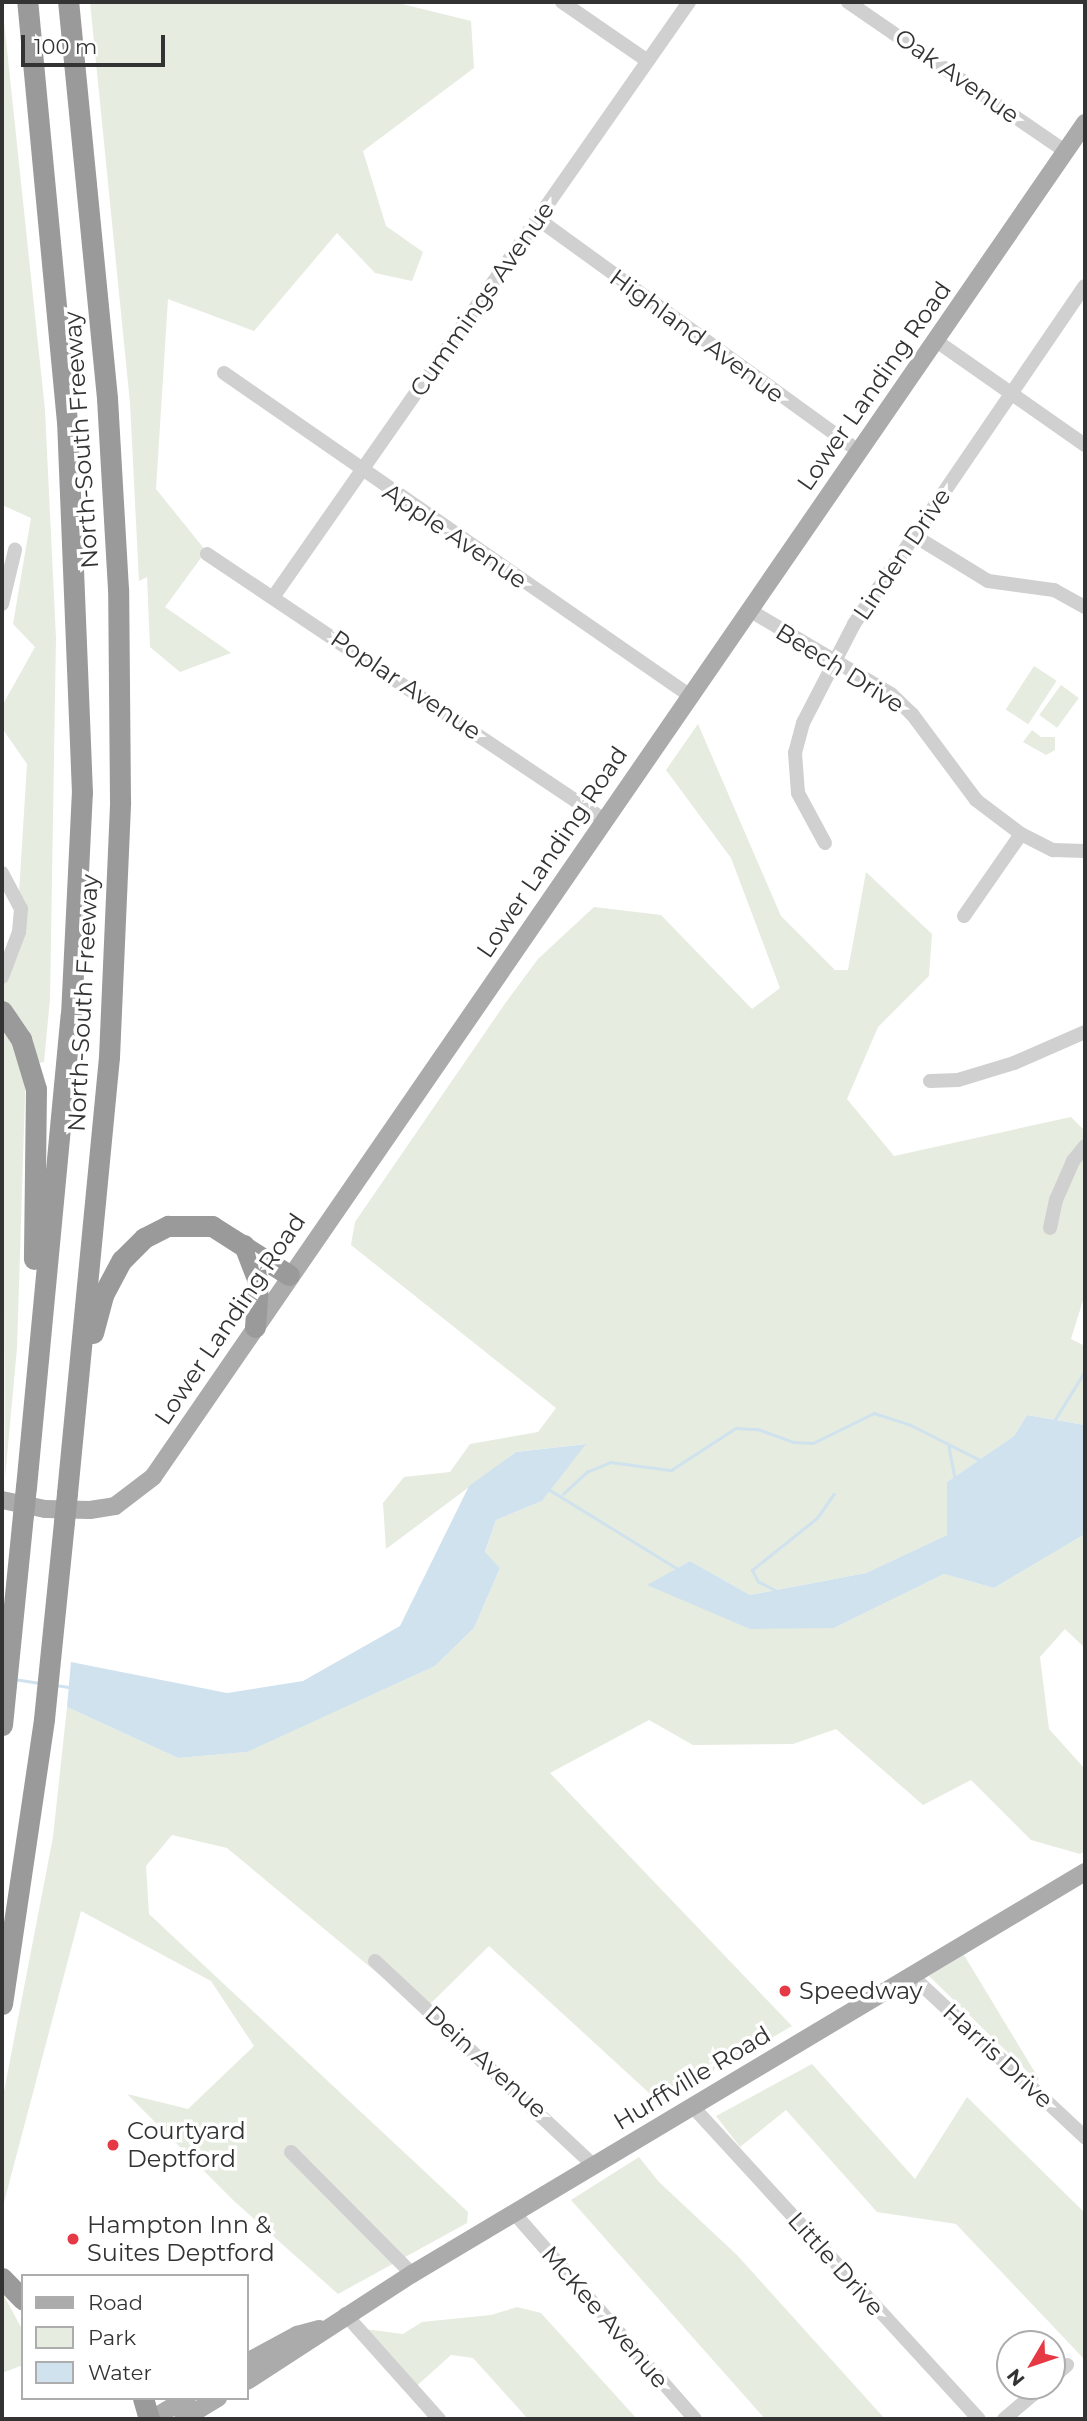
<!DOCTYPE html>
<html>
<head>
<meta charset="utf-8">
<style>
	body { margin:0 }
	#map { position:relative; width:1087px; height:2421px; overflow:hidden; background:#fff; font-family:Montserrat,sans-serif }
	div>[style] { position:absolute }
	.green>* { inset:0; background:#e6ecdf; transform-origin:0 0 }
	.water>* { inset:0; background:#cfe2ee }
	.stream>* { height:2.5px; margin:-1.25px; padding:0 1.25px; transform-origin:1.25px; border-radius:1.25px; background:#cfe2ee }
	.minor>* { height:14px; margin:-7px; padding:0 7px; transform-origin:7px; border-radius:7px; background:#d0d0d0 }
	.major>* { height:18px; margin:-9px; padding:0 9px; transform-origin:9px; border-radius:9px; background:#ababab }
	.highway>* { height:21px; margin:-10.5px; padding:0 10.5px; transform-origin:10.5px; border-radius:10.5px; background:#9a9a9a }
	.highway-bridge>* { height:21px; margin:-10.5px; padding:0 10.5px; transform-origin:10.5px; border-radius:10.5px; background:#9a9a9a }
	.dots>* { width:19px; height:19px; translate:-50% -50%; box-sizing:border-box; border:4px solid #fff; border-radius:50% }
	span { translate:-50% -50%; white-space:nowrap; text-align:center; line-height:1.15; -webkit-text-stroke:7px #fff; paint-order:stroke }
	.street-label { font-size:24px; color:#333 }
	.poi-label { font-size:24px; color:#333 }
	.left { translate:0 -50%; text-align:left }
	.frame { position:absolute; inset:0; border:4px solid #333; pointer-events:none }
	.legend { position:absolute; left:21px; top:2274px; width:228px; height:126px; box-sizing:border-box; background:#fff; border:2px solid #adadad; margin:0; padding:9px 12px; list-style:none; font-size:21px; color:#333 }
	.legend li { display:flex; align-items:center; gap:14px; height:35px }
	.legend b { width:35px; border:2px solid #adadad }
	.north { position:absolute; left:996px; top:2330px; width:70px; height:70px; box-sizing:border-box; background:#fff; border:2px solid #adadad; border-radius:50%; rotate:231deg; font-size:19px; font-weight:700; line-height:28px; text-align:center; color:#333 }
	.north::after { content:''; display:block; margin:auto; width:24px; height:32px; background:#e63946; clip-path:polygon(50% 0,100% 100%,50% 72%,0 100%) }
	.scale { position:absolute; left:21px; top:35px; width:144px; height:32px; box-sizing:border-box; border:4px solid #333; border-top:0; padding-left:9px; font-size:21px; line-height:24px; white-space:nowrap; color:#333; -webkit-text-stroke:5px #fff; paint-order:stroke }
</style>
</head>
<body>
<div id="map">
	<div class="green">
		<i style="clip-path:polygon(2px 2px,45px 410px,56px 638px,50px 999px,44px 1062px,26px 1065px,17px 1348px,5px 1478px,2px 959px,16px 942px,27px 764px,2px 728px,2px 706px,35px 647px,13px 624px,31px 518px,2px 505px)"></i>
		<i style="clip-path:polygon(90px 2px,394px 2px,471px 21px,474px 68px,363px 151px,386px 226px,423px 252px,412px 281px,375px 273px,337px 233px,254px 331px,168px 299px,156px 489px,206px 551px,165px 607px,231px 653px,180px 672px,150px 647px,147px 577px,139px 581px,130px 403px)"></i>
		<i style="left:1034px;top:666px;width:27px;height:52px;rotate:33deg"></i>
		<i style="left:1061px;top:685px;width:22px;height:37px;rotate:36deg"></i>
		<i style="clip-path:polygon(698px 724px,781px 916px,835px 970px,848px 970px,866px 872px,932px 934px,929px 976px,878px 1027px,847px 1099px,894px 1156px,1071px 1117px,1085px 1131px,1085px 1294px,1071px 1339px,1085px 1346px,1085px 1425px,1027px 1415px,1014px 1436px,947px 1482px,947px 1535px,866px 1573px,750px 1595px,690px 1561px,648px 1585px,834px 1628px,944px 1574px,994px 1588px,1085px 1534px,1085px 1648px,1065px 1629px,1040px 1657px,1049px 1729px,1085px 1769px,1085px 1851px,1080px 1854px,1031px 1840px,971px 1780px,923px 1805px,836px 1729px,793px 1744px,693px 1745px,649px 1720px,550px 1773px,792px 2026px,660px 2103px,489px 1946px,423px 2011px,227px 1848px,172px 1835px,146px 1866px,149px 1914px,468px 2212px,467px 2223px,338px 2294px,234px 2201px,127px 2094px,188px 2109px,254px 2046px,211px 1981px,81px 1911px,2px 2210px,2px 2102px,53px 1837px,67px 1707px,178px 1758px,246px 1752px,435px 1666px,474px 1628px,500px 1568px,485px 1553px,496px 1520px,542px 1501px,585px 1444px,516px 1452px,386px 1549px,383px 1503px,404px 1477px,450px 1472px,470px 1444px,538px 1432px,556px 1408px,351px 1245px,355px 1222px,504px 1005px,538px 959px,594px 907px,661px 915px,752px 1009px,780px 988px,731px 858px,666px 770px)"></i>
		<i style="clip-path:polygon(1032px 730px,1041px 737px,1055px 737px,1055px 750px,1046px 755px,1023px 742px)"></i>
		<i style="clip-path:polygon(964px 1955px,1039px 2079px,1037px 2081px,929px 1976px)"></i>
		<i style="clip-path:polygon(812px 2064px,915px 2179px,967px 2097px,1085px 2213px,1085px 2360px,956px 2224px,877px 2212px,786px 2110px,740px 2147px,716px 2116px)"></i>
		<i style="clip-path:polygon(639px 2157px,659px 2182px,737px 2255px,885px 2419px,765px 2419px,571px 2200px)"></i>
		<i style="clip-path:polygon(2px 2292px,23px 2331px,23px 2365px,2px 2373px)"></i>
		<i style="clip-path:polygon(517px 2307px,541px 2313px,637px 2419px,528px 2419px,473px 2358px,451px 2355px,411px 2391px,365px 2329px,403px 2334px,422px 2322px,491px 2315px)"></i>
	</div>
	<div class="water">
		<i style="clip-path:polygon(1027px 1415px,1085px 1425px,1085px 1534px,994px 1588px,944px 1574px,834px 1628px,750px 1629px,647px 1585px,690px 1561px,750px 1595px,866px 1573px,947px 1535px,947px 1482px,1014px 1436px)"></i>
		<i style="clip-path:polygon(586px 1444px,542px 1501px,496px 1520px,485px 1552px,500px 1568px,474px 1628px,435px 1666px,247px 1752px,178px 1758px,67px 1707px,71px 1662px,227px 1693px,303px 1681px,400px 1626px,469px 1486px,516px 1452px)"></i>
	</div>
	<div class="stream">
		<i style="left:1054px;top:1421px;width:59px;rotate:-58.2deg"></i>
		<i style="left:949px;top:1447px;width:32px;rotate:79deg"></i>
		<i style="left:550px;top:1490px;width:150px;rotate:31.7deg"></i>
		<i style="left:563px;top:1494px;width:33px;rotate:-43deg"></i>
		<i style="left:587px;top:1472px;width:25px;rotate:-23deg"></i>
		<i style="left:610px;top:1462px;width:62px;rotate:7.5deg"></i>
		<i style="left:671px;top:1470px;width:77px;rotate:-32.9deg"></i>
		<i style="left:736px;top:1428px;width:22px;rotate:3deg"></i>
		<i style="left:758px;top:1429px;width:37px;rotate:20deg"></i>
		<i style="left:793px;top:1442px;width:20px;rotate:3deg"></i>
		<i style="left:813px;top:1443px;width:68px;rotate:-26.2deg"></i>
		<i style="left:874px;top:1413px;width:39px;rotate:18deg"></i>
		<i style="left:911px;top:1425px;width:80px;rotate:26.9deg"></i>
		<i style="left:778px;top:1592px;width:22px;rotate:-153deg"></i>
		<i style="left:758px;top:1582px;width:13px;rotate:-117deg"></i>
		<i style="left:752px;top:1570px;width:83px;rotate:-38.7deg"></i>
		<i style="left:817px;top:1518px;width:29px;rotate:-55deg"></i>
		<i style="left:14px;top:1679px;width:24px;rotate:9deg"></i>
		<i style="left:55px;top:1685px;width:15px;rotate:8deg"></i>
	</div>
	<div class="minor">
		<i style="left:562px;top:2px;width:104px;rotate:34.5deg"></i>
		<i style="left:848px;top:2px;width:265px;rotate:34.5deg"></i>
		<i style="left:538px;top:219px;width:395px;rotate:35.9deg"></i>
		<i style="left:935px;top:340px;width:183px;rotate:35deg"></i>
		<i style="left:224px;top:373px;width:566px;rotate:34.7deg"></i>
		<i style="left:913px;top:535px;width:88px;rotate:31.5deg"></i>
		<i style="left:988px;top:581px;width:67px;rotate:7.8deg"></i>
		<i style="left:1054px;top:590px;width:35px;rotate:29deg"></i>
		<i style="left:207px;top:554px;width:478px;rotate:33.8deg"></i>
		<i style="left:274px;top:596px;width:725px;rotate:-55.06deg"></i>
		<i style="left:2px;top:604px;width:56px;rotate:-76.5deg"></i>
		<i style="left:749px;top:610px;width:165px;rotate:30.6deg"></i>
		<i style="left:891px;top:694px;width:29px;rotate:44deg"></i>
		<i style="left:912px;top:714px;width:107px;rotate:53.3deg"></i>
		<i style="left:976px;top:800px;width:56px;rotate:37.1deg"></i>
		<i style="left:1021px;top:834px;width:36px;rotate:27deg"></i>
		<i style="left:1053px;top:850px;width:32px;rotate:2deg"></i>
		<i style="left:825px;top:843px;width:57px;rotate:-118.4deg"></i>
		<i style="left:798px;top:793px;width:40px;rotate:-94.3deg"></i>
		<i style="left:795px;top:753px;width:31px;rotate:-75deg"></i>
		<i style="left:803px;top:723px;width:111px;rotate:-62.7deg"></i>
		<i style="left:854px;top:624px;width:409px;rotate:-55.7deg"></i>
		<i style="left:2px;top:873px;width:41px;rotate:62.2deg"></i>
		<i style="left:21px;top:909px;width:23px;rotate:95deg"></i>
		<i style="left:19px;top:932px;width:48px;rotate:110.7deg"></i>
		<i style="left:964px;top:916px;width:100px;rotate:-55.2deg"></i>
		<i style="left:930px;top:1081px;width:28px;rotate:-2deg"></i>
		<i style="left:958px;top:1080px;width:59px;rotate:-16.9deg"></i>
		<i style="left:1014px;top:1063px;width:77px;rotate:-23.6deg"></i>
		<i style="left:1050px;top:1228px;width:29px;rotate:-78deg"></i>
		<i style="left:1056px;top:1200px;width:43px;rotate:-66.4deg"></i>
		<i style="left:1073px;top:1161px;width:19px;rotate:-51deg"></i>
		<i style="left:375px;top:1961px;width:300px;rotate:43.1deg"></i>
		<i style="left:911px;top:1975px;width:238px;rotate:43deg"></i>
		<i style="left:693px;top:2107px;width:423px;rotate:47.5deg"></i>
		<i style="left:291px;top:2152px;width:172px;rotate:45.2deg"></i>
		<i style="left:514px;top:2213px;width:274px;rotate:48.7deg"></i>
		<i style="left:345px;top:2314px;width:141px;rotate:48.2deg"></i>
		<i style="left:1052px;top:2378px;width:20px;rotate:-41deg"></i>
		<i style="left:1004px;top:2419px;width:51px;rotate:-40.2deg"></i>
	</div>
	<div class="major">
		<i style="left:2px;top:1500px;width:44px;rotate:11.8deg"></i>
		<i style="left:45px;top:1509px;width:45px;rotate:1.3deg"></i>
		<i style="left:90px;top:1510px;width:25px;rotate:-9deg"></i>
		<i style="left:115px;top:1506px;width:48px;rotate:-37.3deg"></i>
		<i style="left:153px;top:1477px;width:1644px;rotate:-55.46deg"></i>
		<i style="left:247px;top:2362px;width:57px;rotate:-28.4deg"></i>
		<i style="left:297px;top:2335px;width:23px;rotate:-15deg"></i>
		<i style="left:247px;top:2381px;width:197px;rotate:-33deg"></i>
		<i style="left:412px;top:2274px;width:784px;rotate:-30.85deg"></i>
		<i style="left:152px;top:2419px;width:41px;rotate:-31deg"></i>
		<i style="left:183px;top:2419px;width:41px;rotate:-31deg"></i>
	</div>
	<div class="highway">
		<i style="left:2px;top:1011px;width:34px;rotate:56deg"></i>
		<i style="left:21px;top:1039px;width:52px;rotate:73.3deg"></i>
		<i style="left:36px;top:1089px;width:170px;rotate:90.7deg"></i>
		<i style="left:244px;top:1245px;width:40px;rotate:69deg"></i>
		<i style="left:258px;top:1282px;width:45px;rotate:93.8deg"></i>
		<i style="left:93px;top:1333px;width:39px;rotate:-75deg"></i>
		<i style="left:103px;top:1295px;width:40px;rotate:-62deg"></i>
		<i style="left:122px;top:1260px;width:31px;rotate:-45deg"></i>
		<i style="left:144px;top:1238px;width:27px;rotate:-27deg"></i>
		<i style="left:168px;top:1226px;width:44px"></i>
		<i style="left:212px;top:1226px;width:91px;rotate:32.5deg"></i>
		<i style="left:26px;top:1487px;width:474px;rotate:-84.6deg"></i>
		<i style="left:71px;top:1015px;width:222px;rotate:-87.2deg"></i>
		<i style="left:82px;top:793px;width:371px;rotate:-92.3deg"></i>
		<i style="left:67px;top:422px;width:422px;rotate:-95.4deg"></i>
		<i style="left:67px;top:1493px;width:438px;rotate:-84.5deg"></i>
		<i style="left:109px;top:1057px;width:256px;rotate:-87.5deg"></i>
		<i style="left:120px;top:801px;width:212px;rotate:-90.5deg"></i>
		<i style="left:118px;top:589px;width:191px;rotate:-93.3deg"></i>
		<i style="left:107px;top:398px;width:398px;rotate:-95.6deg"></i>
		<i style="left:2px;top:1725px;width:211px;rotate:-84.3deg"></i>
		<i style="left:2px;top:2004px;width:288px;rotate:-81.6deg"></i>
		<i style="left:44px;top:1719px;width:198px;rotate:-84.2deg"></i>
		<i style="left:2px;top:2278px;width:30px;rotate:46deg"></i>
		<i style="left:143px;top:2398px;width:22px;rotate:74deg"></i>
	</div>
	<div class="highway-bridge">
		<i style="left:23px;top:1515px;width:28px;rotate:-84deg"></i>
		<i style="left:64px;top:1522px;width:29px;rotate:-84deg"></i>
	</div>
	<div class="dots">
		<i style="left:785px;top:1991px;background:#e63946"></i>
		<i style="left:113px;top:2145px;background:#e63946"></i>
		<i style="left:73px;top:2239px;background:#e63946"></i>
	</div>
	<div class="street-label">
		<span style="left:957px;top:76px;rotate:35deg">Oak Avenue</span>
		<span style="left:482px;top:299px;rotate:-55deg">Cummings Avenue</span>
		<span style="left:697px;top:336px;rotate:36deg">Highland Avenue</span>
		<span style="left:874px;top:386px;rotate:-55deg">Lower Landing Road</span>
		<span style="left:81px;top:440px;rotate:-94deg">North-South Freeway</span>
		<span style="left:455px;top:536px;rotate:34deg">Apple Avenue</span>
		<span style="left:902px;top:554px;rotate:-56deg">Linden Drive</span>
		<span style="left:840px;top:668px;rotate:32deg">Beech Drive</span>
		<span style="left:406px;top:685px;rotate:34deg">Poplar Avenue</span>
		<span style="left:552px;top:852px;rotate:-56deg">Lower Landing Road</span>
		<span style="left:83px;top:1003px;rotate:-87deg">North-South Freeway</span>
		<span style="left:230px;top:1319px;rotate:-56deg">Lower Landing Road</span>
		<span style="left:998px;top:2056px;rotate:43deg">Harris Drive</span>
		<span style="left:486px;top:2062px;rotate:42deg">Dein Avenue</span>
		<span style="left:692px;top:2078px;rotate:-31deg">Hurffville Road</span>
		<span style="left:836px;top:2264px;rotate:48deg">Little Drive</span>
		<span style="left:605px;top:2317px;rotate:49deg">McKee Avenue</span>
	</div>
	<div class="poi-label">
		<span class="left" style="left:799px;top:1991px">Speedway</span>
		<span class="left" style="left:127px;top:2145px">Courtyard<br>Deptford</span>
		<span class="left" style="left:87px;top:2239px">Hampton Inn &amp;<br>Suites Deptford</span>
	</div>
	<div class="frame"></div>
	<ul class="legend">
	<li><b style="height:9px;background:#ababab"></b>Road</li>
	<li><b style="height:19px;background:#e6ecdf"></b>Park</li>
	<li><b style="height:19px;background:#cfe2ee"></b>Water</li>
	</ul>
	<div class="north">N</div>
	<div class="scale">100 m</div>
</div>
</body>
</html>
